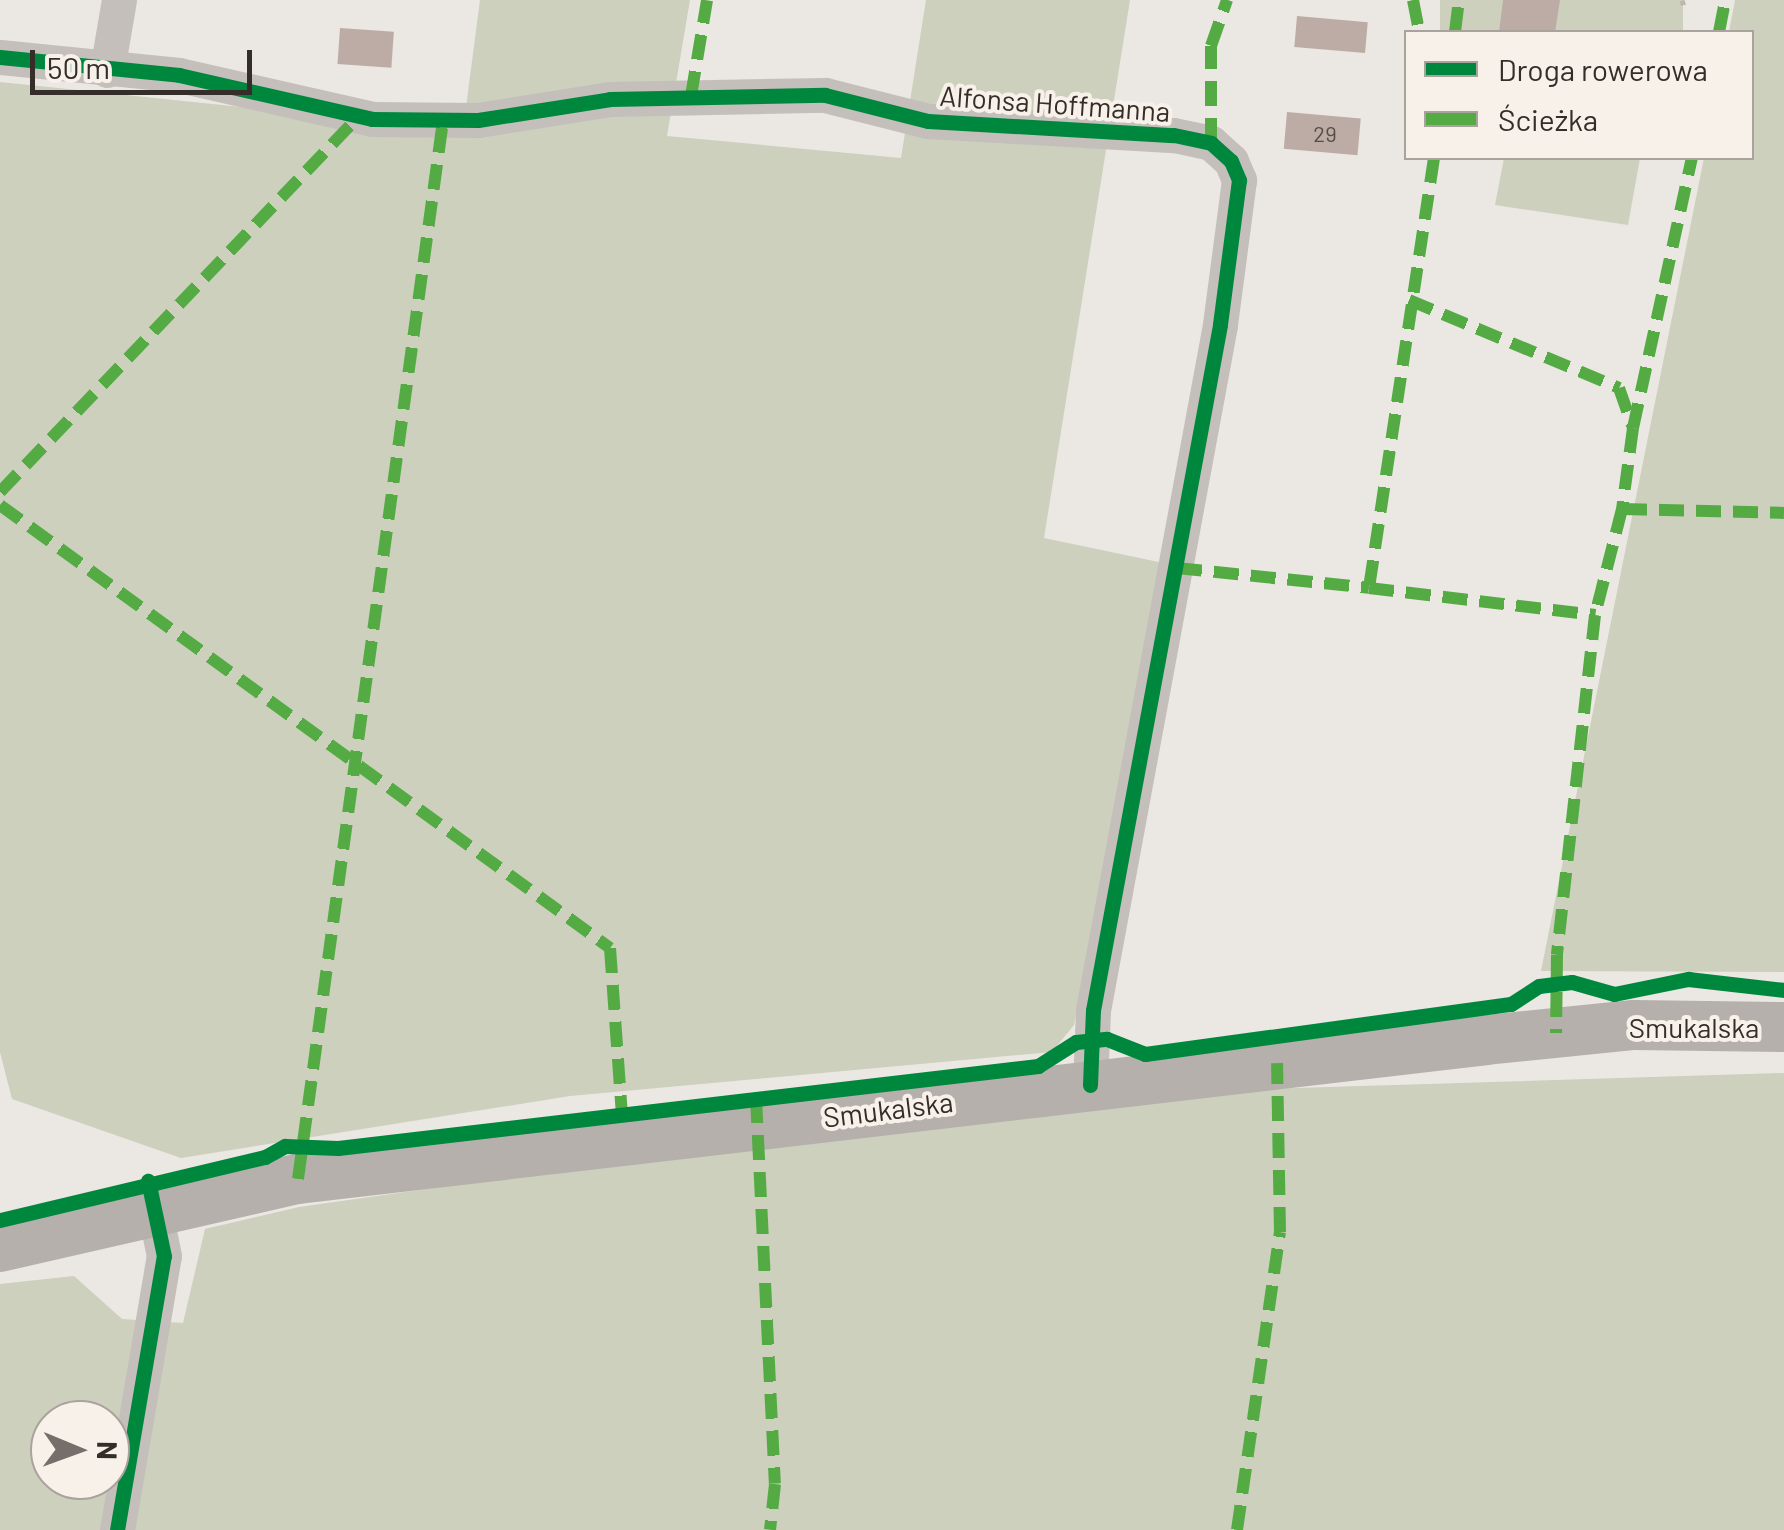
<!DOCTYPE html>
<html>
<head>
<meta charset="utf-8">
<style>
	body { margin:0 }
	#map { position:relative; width:1784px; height:1530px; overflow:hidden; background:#ebe7e2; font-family:Barlow,sans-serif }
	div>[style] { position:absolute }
	.green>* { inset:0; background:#ccd0bd; transform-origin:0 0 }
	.building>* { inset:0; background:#bdaca6; transform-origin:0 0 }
	.path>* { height:5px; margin-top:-2.5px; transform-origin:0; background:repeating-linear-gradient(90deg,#bdb8b3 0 5px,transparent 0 10px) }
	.street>* { height:35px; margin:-17.5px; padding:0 17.5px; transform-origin:17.5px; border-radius:17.5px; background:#c4bfbb }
	.secondary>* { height:50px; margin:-25px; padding:0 25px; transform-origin:25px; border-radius:25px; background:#b5b0ac }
	.quiet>* { height:12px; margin-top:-6px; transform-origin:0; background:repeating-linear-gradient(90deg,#54ab44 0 25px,transparent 0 37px) }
	.cycleway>* { height:15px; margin:-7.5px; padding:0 7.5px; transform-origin:7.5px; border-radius:7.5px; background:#00873e }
	span { translate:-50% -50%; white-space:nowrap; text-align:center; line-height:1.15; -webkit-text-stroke:8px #f8f1ea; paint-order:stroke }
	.number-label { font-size:22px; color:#574d48 }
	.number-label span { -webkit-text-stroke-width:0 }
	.street-label { font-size:28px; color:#352d29 }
	.legend { position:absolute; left:1404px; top:30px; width:350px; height:130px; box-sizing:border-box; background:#f8f1ea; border:2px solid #aaa39d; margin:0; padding:12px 18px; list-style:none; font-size:30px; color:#352d29 }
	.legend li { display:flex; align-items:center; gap:20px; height:50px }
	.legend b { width:50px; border:2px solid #aaa39d }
	.north { position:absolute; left:30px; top:1400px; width:100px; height:100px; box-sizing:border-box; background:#f8f1ea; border:2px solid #aaa39d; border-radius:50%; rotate:91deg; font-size:28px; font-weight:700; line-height:40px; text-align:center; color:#352d29 }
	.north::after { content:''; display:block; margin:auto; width:35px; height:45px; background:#756e6a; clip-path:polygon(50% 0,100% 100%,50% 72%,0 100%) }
	.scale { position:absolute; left:30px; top:50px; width:222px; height:45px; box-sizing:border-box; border:5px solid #352d29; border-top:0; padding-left:12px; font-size:30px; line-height:35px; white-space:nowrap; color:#352d29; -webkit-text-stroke:8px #f8f1ea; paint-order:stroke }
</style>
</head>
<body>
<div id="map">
	<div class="green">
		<i style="clip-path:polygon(480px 0,690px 0,667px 136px,901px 158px,926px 0,1130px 0,1044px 538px,1173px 565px,1074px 1025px,1052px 1052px,570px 1096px,181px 1158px,12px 1099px,0 1052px,0 82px,463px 130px)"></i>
		<i style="left:1440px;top:0;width:243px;height:32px"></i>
		<i style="clip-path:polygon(1735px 0,1784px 0,1784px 972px,1541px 971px,1704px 158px,1752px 158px,1752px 32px,1729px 32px)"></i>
		<i style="clip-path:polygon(1504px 158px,1640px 158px,1628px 225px,1495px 205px)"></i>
		<i style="clip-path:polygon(evenodd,1784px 1073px,1784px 1530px,0 1530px,0 1284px,74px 1276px,122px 1319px,183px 1323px,205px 1229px,299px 1207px,1099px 1094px,1784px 1073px,50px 1420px,110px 1420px,110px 1480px,50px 1480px,50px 1420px)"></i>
	</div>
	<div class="building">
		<i style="clip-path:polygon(1503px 0,1560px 0,1555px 32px,1499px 32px)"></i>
		<i style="left:1297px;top:16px;width:71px;height:31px;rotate:5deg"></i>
		<i style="left:340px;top:28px;width:54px;height:36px;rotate:4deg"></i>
		<i style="left:1287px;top:112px;width:74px;height:37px;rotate:5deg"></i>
	</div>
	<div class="path">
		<i style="left:1682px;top:0;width:9px;rotate:72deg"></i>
	</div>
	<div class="street">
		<i style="left:0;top:57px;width:180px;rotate:5.7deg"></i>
		<i style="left:179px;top:75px;width:198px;rotate:12.8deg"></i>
		<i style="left:372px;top:119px;width:106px;rotate:0.5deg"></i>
		<i style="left:478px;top:120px;width:134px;rotate:-9deg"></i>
		<i style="left:610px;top:99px;width:215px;rotate:-1.1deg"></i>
		<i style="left:825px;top:95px;width:106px;rotate:14.2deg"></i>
		<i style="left:928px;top:121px;width:246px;rotate:3.3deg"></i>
		<i style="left:1174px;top:135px;width:38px;rotate:12deg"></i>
		<i style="left:1211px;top:143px;width:27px;rotate:42deg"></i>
		<i style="left:1231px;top:161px;width:21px;rotate:67deg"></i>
		<i style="left:1239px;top:180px;width:146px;rotate:97.5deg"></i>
		<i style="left:1220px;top:325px;width:697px;rotate:100.5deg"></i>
		<i style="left:1093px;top:1010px;width:75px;rotate:92.3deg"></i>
		<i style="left:107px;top:70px;width:71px;rotate:-80.3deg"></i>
		<i style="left:117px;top:1530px;width:278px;rotate:-80.3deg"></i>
		<i style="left:164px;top:1256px;width:50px;rotate:-101.5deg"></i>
	</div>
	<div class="secondary">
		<i style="left:0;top:1247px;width:306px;rotate:-12.9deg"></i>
		<i style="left:298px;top:1179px;width:1196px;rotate:-6.67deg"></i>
		<i style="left:1486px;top:1040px;width:149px;rotate:-5.8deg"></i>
		<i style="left:1634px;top:1025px;width:150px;rotate:0.8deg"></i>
	</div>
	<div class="quiet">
		<i style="left:1413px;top:0;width:33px;rotate:79deg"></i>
		<i style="left:1455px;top:32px;width:32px;rotate:-83deg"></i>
		<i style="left:1719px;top:32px;width:33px;rotate:-79deg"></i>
		<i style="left:691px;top:96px;width:97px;rotate:-80.5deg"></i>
		<i style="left:1211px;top:143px;width:97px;rotate:-90deg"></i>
		<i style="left:1211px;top:46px;width:49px;rotate:-70.8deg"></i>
		<i style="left:1434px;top:158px;width:435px;rotate:98.6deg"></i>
		<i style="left:1369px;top:588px;width:228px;rotate:6.8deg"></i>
		<i style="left:1409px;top:300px;width:228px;rotate:22.7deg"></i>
		<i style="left:1619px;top:388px;width:42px;rotate:70.7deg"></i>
		<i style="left:1633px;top:428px;width:82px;rotate:97.7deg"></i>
		<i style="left:1622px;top:509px;width:109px;rotate:104.3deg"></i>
		<i style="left:1595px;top:615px;width:342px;rotate:96.4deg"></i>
		<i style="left:1557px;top:955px;width:78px;rotate:90.7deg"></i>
		<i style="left:1633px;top:428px;width:276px;rotate:-77.7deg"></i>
		<i style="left:0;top:492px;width:520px;rotate:-46.32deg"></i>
		<i style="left:0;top:505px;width:754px;rotate:35.99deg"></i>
		<i style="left:610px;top:948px;width:166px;rotate:85.9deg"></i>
		<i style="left:1622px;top:509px;width:162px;rotate:1.4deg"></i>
		<i style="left:1177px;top:568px;width:193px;rotate:5.9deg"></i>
		<i style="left:756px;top:1098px;width:386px;rotate:87.2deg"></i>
		<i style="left:775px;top:1484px;width:46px;rotate:96.2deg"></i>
		<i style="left:298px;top:1179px;width:1069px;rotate:-82.2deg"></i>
		<i style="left:1237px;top:1530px;width:301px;rotate:-81.8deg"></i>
		<i style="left:1280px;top:1232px;width:169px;rotate:-91deg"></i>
	</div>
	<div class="cycleway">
		<i style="left:0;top:57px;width:180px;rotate:5.7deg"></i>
		<i style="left:179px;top:75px;width:198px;rotate:12.8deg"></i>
		<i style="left:372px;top:119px;width:106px;rotate:0.5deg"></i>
		<i style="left:478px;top:120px;width:134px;rotate:-9deg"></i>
		<i style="left:610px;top:99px;width:215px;rotate:-1.1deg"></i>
		<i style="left:825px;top:95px;width:106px;rotate:14.2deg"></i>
		<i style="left:928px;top:121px;width:246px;rotate:3.3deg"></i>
		<i style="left:1174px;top:135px;width:38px;rotate:12deg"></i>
		<i style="left:1211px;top:143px;width:27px;rotate:42deg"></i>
		<i style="left:1231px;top:161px;width:21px;rotate:67deg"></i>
		<i style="left:1239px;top:180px;width:146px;rotate:97.5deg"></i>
		<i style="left:1220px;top:325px;width:697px;rotate:100.5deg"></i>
		<i style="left:1093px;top:1010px;width:75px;rotate:92.3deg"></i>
		<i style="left:0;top:1220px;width:272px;rotate:-13.4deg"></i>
		<i style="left:265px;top:1157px;width:23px;rotate:-29deg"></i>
		<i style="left:285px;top:1146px;width:53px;rotate:2.2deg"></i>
		<i style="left:338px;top:1148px;width:705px;rotate:-6.68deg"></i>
		<i style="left:1038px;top:1066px;width:45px;rotate:-32.3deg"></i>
		<i style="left:1076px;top:1042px;width:31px;rotate:-6deg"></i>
		<i style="left:1107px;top:1039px;width:41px;rotate:21.5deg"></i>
		<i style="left:1145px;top:1054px;width:369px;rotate:-7.8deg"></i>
		<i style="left:1511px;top:1004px;width:33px;rotate:-33deg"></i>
		<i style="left:1539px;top:986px;width:33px;rotate:-7deg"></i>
		<i style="left:1572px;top:982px;width:44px;rotate:15.9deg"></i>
		<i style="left:1614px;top:994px;width:76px;rotate:-11.5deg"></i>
		<i style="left:1688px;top:979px;width:97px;rotate:6.5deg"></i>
		<i style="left:117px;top:1530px;width:278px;rotate:-80.3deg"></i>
		<i style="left:164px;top:1256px;width:77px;rotate:-102deg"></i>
	</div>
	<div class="number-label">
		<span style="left:1325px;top:134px">29</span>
	</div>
	<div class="street-label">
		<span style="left:1055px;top:103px;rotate:4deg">Alfonsa Hoffmanna</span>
		<span style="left:1694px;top:1027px">Smukalska</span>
		<span style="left:888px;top:1109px;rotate:-7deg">Smukalska</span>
	</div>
	<ul class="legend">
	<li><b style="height:12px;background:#00873e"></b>Droga rowerowa</li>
	<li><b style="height:12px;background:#54ab44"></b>Ścieżka</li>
	</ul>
	<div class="north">N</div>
	<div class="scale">50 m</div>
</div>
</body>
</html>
